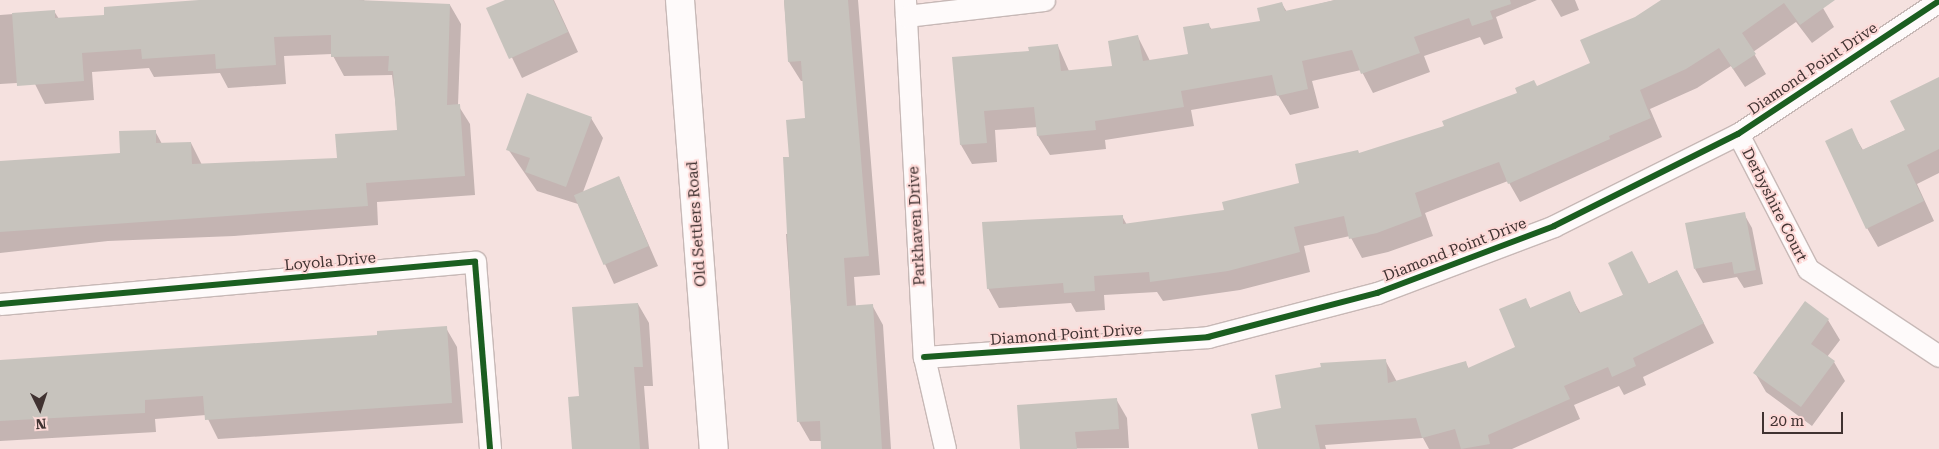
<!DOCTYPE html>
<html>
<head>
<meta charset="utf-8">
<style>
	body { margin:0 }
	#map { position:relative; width:1939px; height:449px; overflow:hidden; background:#f5e1df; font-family:"Roboto Serif",serif }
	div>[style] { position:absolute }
	.shadow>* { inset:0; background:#0003 }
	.building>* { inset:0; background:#c7c3bd; transform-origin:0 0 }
	.roads { filter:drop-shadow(1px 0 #c7b8b6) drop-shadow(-1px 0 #c7b8b6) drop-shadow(0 1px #c7b8b6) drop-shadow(0 -1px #c7b8b6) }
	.street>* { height:21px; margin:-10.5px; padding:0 10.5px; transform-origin:10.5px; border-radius:10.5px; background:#fefafa }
	.secondary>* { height:28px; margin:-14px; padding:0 14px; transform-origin:14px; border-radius:14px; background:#fefafa }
	.cycleway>* { height:6px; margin:-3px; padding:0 3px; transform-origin:3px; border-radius:3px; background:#1b5e20 }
	span { translate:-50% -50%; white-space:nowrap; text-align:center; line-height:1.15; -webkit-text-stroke:4px #fdd9d7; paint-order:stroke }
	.street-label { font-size:15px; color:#403231 }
	.north { position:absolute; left:15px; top:384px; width:50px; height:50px; -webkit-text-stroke:4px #fdd9d7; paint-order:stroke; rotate:176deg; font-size:14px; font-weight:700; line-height:20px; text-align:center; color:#403231 }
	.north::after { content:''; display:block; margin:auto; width:18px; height:22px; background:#403231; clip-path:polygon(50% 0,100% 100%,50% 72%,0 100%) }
	.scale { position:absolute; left:1762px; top:412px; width:81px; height:22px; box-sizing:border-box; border:2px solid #403231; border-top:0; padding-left:6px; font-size:15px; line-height:18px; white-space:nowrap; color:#403231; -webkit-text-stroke:4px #fdd9d7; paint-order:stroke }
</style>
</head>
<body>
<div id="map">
	<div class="shadow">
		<i style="clip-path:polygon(213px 0,364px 0,366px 3px,450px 5px,461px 24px,458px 105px,470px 124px,475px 195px,377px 202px,378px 225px,234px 236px,108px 241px,0 253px,0 172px,121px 154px,155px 131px,162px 144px,191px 143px,202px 165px,338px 159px,399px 131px,392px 75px,344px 76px,332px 54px,284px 56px,286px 84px,228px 88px,220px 73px,154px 77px,149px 68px,92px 72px,94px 100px,45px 104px,34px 82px,0 84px,0 15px,54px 11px,59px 19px,106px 16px)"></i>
		<i style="clip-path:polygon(508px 0,554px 0,578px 52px,522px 78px,488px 9px)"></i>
		<i style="clip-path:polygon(784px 0,858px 0,880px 275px,854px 277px,856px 306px,872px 305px,883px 325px,891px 449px,823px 449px,822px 441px,810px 441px,799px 422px,786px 234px,789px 234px,790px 158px,807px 119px,804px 81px,801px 81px,789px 62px)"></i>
		<i style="clip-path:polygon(1335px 0,1537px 0,1496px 17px,1503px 38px,1484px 45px,1480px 37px,1424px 56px,1430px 72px,1373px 93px,1361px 70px,1312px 81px,1319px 108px,1290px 115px,1278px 95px,1191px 110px,1194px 126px,1105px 140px,1106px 149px,1050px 155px,1038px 136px,1038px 127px,995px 130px,997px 162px,972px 164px,961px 145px,954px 58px,1030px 52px,1058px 46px,1069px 71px,1113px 67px,1138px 37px,1150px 61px,1189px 55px,1208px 24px,1212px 30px,1261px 22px,1282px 4px,1287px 12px)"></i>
		<i style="clip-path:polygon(1551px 0,1575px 0,1579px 10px,1561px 17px)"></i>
		<i style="clip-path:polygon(1664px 0,1827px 0,1823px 8px,1834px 27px,1812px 43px,1796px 22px,1753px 52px,1766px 74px,1745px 87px,1731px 66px,1697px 88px,1650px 109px,1662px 137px,1520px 202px,1508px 181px,1425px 213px,1433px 236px,1388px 252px,1362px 258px,1350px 236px,1304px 246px,1310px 272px,1240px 290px,1163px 301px,1157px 292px,1104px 295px,1105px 310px,1076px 312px,1071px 303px,999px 308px,988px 288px,1122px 216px,1127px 225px,1226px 211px,1301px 184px,1359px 155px,1446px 126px,1537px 87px,1592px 63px,1635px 18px)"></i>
		<i style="clip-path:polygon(1939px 78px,1939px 173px,1917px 184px,1934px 221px,1878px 247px,1867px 228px,1851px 130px,1863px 150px,1906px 130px)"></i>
		<i style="clip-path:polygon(591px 118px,603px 138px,583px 192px,619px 177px,658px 266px,614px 284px,578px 204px,537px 191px,508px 149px)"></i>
		<i style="clip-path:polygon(1744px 214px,1752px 228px,1763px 284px,1744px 288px,1737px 277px,1703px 283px,1695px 269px)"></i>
		<i style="clip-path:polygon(1677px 271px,1714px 343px,1643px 377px,1646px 385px,1624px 395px,1619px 386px,1574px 405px,1580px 419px,1512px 449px,1429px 449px,1423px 438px,1325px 445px,1326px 449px,1259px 449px,1283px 409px,1385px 360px,1397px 382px,1465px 362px,1469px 369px,1517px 348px,1525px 299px,1531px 309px,1569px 293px,1581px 314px)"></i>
		<i style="clip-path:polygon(1805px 303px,1828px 320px,1840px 340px,1827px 357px,1834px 362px,1845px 381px,1812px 426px,1766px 392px,1755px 373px)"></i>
		<i style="clip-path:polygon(638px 304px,649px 323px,653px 386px,644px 386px,649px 449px,574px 449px,580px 398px)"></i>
		<i style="clip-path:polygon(446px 328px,457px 347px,463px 423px,218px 439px,206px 415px,155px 419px,156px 432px,0 441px,0 361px,378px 336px)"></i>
		<i style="clip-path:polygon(1116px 399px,1127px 418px,1129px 448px,1021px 449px)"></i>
	</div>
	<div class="building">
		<i style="clip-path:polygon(199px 0,358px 0,450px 4px,447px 105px,460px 104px,465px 176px,366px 183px,368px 206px,0 232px,0 161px,120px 153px,119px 131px,156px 130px,156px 143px,191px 142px,192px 164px,337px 158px,335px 134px,397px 130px,393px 71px,388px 71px,389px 56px,331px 57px,331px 35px,274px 37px,276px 65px,216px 69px,215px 54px,142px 59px,141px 49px,82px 53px,84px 81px,17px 86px,12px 13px,55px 10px,55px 18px,104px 15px,104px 7px)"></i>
		<i style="clip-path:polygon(505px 0,553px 0,568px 32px,509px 59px,486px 8px)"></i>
		<i style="clip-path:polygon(784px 0,848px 0,869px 256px,844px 258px,847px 306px,873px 304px,882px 449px,821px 449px,820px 421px,797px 422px,783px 157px,789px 157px,786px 120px,805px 118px,801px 61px,788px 62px)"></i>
		<i style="clip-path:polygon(1335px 0,1510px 0,1511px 4px,1490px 11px,1493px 19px,1472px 26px,1469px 18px,1414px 37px,1420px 53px,1361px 74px,1352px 50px,1302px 61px,1308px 89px,1277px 96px,1272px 75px,1181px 91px,1184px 107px,1095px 121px,1096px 130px,1037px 136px,1034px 107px,984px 111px,987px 143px,960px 145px,952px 57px,1029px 51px,1028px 47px,1058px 44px,1061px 71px,1112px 66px,1108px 41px,1138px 35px,1143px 61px,1188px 54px,1183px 27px,1209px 23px,1210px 29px,1260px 21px,1257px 8px,1282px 2px,1285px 11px)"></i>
		<i style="clip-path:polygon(1661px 0,1835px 0,1800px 25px,1784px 3px,1742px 33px,1756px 54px,1733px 69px,1719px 48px,1686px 69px,1640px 90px,1651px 118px,1609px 136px,1610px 139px,1508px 184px,1499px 162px,1415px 193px,1422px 216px,1377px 233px,1349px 239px,1344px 216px,1294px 227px,1300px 252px,1228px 271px,1150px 282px,1149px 272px,1094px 276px,1095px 291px,1064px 293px,1063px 283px,987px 289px,982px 222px,1123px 215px,1123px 224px,1224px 210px,1222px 202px,1299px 183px,1295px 164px,1358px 150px,1359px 153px,1444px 126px,1442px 121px,1517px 93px,1515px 88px,1534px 80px,1537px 86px,1590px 63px,1580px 40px,1635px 17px)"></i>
		<i style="clip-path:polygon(1939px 77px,1939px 149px,1907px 165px,1924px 201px,1866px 229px,1825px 141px,1852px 128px,1862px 150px,1905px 130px,1890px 101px)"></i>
		<i style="clip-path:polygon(527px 93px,592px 117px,566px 187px,525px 172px,530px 158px,506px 150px)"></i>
		<i style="left:619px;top:176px;width:76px;height:49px;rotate:67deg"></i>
		<i style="clip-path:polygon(1745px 212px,1756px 270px,1734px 274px,1732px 262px,1694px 269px,1685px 223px)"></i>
		<i style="clip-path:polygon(1632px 251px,1649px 284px,1677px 270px,1704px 323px,1633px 358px,1636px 366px,1612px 377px,1608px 367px,1564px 386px,1570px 399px,1488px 435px,1490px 444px,1461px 449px,1455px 429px,1422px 438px,1416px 418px,1315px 425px,1320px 449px,1258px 449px,1251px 414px,1281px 408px,1275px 375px,1321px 367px,1320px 363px,1386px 359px,1388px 383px,1466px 361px,1468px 368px,1515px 347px,1499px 309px,1526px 298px,1530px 308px,1570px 291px,1579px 313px,1623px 295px,1608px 263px)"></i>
		<i style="clip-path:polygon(1805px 301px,1829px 319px,1811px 344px,1835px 361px,1801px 407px,1753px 373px)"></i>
		<i style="clip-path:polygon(638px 303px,643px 367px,634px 367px,640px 449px,572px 449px,568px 397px,579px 396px,572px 307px)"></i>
		<i style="clip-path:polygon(447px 326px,452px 403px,205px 420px,203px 396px,145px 400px,145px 413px,0 421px,0 360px,377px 335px,377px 331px)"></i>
		<i style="clip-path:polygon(1117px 398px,1119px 429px,1075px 432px,1077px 449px,1020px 449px,1017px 405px)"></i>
	</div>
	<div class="roads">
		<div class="street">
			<i style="left:905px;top:0;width:358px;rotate:87deg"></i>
			<i style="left:924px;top:357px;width:94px;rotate:77.1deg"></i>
			<i style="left:906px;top:16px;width:139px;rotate:-6.6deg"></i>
			<i style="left:1738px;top:134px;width:152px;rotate:62.6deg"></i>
			<i style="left:1808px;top:269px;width:157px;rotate:33.6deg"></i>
			<i style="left:0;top:304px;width:477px;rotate:-5.1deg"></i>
			<i style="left:475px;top:262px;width:188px;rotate:85.4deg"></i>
			<i style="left:924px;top:357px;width:285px;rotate:-4deg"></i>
			<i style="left:1208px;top:337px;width:175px;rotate:-14.6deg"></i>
			<i style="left:1377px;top:293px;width:189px;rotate:-20.7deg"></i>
			<i style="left:1554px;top:226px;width:206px;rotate:-26.6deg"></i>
			<i style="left:1738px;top:134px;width:241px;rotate:-33.5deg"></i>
		</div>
		<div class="secondary">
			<i style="left:680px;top:0;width:450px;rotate:85.7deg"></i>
		</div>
	</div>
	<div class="cycleway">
		<i style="left:0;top:304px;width:477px;rotate:-5.1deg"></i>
		<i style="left:475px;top:262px;width:188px;rotate:85.4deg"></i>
		<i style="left:924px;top:357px;width:285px;rotate:-4deg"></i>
		<i style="left:1208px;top:337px;width:175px;rotate:-14.6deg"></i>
		<i style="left:1377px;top:293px;width:189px;rotate:-20.7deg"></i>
		<i style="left:1554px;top:226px;width:206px;rotate:-26.6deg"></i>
		<i style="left:1738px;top:134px;width:241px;rotate:-33.5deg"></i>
	</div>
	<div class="street-label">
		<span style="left:1813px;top:69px;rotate:-34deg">Diamond Point Drive</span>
		<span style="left:1774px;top:205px;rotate:63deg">Derbyshire Court</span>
		<span style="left:697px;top:224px;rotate:-94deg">Old Settlers Road</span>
		<span style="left:917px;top:226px;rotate:-93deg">Parkhaven Drive</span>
		<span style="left:1455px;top:250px;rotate:-21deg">Diamond Point Drive</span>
		<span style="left:330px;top:262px;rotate:-5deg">Loyola Drive</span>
		<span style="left:1066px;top:335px;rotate:-4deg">Diamond Point Drive</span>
	</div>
	<div class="north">N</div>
	<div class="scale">20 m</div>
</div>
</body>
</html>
